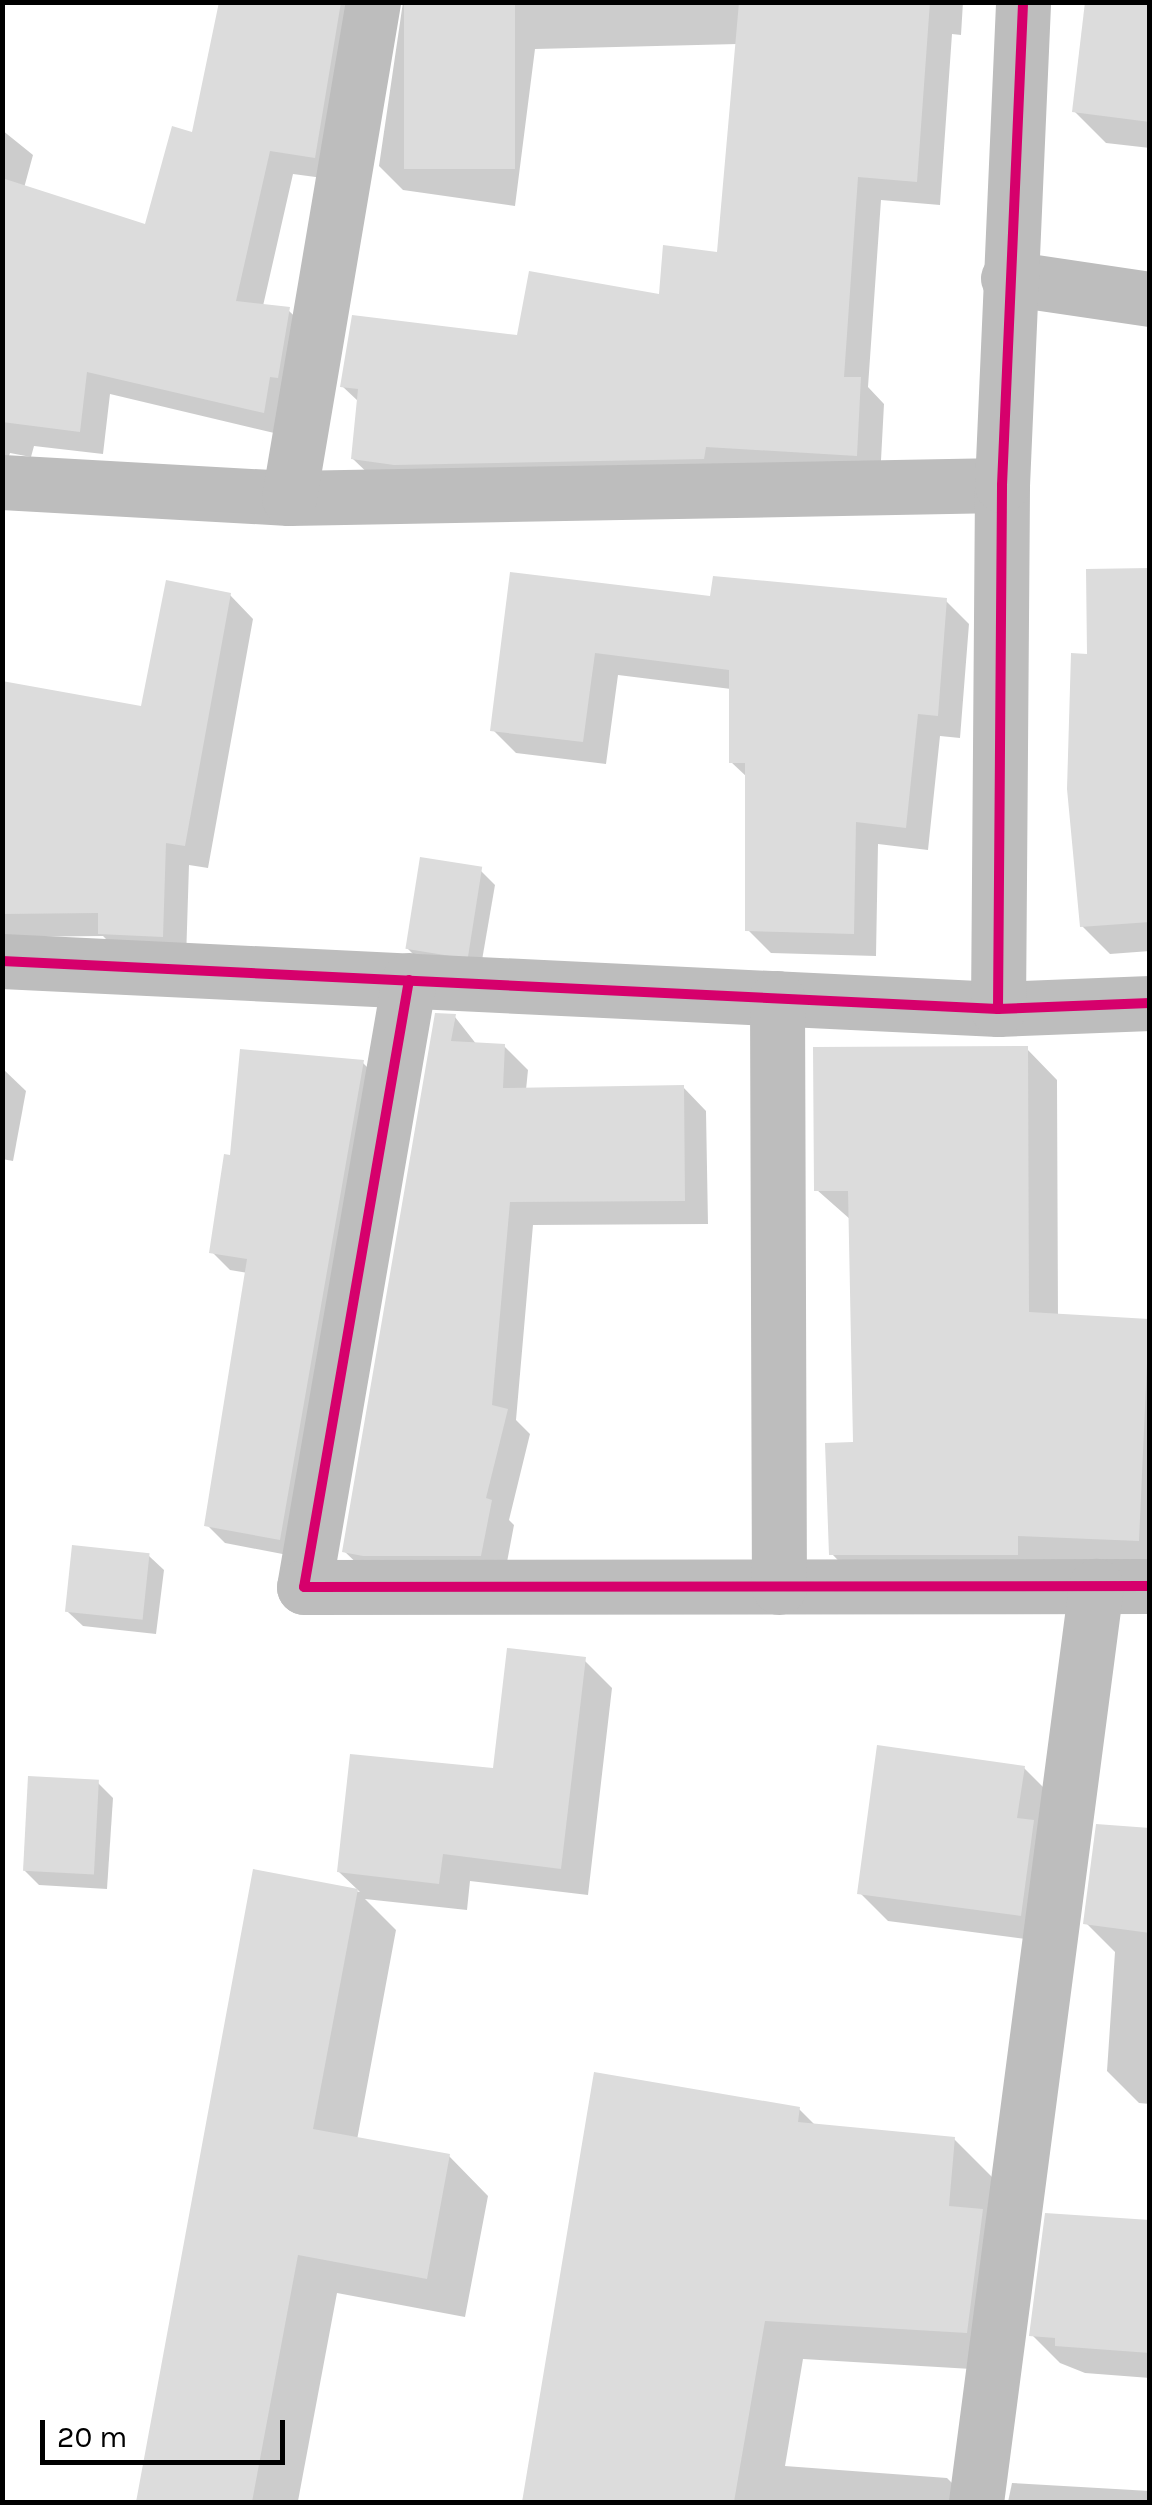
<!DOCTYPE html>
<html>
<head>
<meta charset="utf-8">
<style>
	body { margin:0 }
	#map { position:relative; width:1152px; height:2505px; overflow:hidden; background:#fff; font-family:Karla,sans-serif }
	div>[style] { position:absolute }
	.shadow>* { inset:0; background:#0003 }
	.building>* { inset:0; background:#dcdcdc; transform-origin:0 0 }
	.street>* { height:55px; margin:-27.5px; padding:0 27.5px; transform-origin:27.5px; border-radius:27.5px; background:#bdbdbd }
	.cycleway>* { height:10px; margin:-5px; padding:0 5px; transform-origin:5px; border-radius:5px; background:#d6006c }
	span { translate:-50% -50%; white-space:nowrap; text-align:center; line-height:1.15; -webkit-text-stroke:8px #fff; paint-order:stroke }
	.frame { position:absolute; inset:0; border:5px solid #000; pointer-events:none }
	.scale { position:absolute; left:40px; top:2420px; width:245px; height:45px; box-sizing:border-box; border:5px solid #000; border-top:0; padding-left:12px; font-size:30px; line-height:35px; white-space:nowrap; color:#000; -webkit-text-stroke:8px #fff; paint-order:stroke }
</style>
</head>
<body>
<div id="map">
	<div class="shadow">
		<i style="clip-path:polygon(221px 2px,379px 2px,338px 180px,293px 174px,263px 306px,288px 310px,312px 333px,287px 436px,110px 394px,103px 454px,34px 446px,31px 457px,10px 453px,2px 476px,2px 130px,33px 155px,24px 188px,147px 227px,194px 135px)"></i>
		<i style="clip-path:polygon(403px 2px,963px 2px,961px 35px,952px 34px,940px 205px,881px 200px,868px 387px,884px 404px,880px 479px,377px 482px,353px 459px,359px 402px,342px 386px,661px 297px,719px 255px,738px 44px,535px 49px,515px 206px,403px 190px,379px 166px)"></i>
		<i style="clip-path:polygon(1150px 2px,1150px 148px,1106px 143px,1075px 112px)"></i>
		<i style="clip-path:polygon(1150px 571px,1150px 951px,1110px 954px,1082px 926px,1090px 656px)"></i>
		<i style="clip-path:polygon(512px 575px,712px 599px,946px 601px,969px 624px,960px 738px,940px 736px,928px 850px,878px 844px,876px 956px,771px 953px,748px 930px,748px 778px,731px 762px,731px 689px,618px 675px,606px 764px,516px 753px,493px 730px)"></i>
		<i style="clip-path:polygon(230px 595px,253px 619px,208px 868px,189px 865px,186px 960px,124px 957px,103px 936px,2px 937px,2px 684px,142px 709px)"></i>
		<i style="clip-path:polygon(480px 870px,495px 885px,481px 966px,422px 963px,407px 948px)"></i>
		<i style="clip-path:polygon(455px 1017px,477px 1045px,504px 1046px,528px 1070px,526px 1090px,683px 1087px,706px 1111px,708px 1224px,533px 1225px,516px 1420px,530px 1434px,509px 1520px,514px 1525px,504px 1578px,368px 1574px,344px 1551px)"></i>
		<i style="clip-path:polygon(1027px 1049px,1057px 1080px,1058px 1317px,1150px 1324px,1150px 1569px,862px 1585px,832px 1554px,855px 1445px,851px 1220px,817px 1190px)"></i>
		<i style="clip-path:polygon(362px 1062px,380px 1080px,298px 1557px,225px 1543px,207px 1525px,248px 1273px,230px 1270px,212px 1252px)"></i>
		<i style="clip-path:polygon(2px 1068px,26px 1091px,13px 1161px,2px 1159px)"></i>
		<i style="clip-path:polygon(149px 1556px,164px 1570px,156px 1634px,83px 1626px,68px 1612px)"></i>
		<i style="clip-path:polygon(584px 1660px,612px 1688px,588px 1895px,470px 1881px,467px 1910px,365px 1899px,396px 1930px,357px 2140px,449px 2156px,488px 2196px,465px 2317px,337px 2293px,298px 2501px,307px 2502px,139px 2502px,255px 1872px,360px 1892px,339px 1872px,495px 1770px)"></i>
		<i style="clip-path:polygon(1024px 1768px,1052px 1796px,1049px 1942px,888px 1921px,860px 1893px)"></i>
		<i style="clip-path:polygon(98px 1783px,113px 1798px,107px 1889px,39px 1885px,24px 1870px)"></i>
		<i style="clip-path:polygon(1150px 1831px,1150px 2104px,1139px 2103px,1107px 2071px,1115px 1952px,1086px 1923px)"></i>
		<i style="clip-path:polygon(597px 2075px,799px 2109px,816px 2126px,954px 2139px,993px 2178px,1005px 2371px,803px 2359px,785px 2466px,947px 2478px,971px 2502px,524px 2502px)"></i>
		<i style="clip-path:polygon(1150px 2223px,1150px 2378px,1085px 2373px,1060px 2363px,1032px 2335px)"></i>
		<i style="clip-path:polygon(1012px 2483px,1150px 2491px,1150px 2502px,1008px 2502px)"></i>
	</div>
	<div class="building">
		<i style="clip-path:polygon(219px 2px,341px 2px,315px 158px,270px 151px,236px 301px,290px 307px,278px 378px,270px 377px,264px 413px,87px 372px,80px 432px,2px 422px,2px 178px,145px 224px,172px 126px,192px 132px)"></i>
		<i style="left:404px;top:2px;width:111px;height:167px"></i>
		<i style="clip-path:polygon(739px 2px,930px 2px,917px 182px,858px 177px,844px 377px,861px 377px,857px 456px,706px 447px,704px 459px,394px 465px,351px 459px,358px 389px,340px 387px,352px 315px,517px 335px,529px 271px,659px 294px,663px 245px,717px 252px)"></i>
		<i style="clip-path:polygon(1085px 2px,1150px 2px,1150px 122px,1072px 112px)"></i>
		<i style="clip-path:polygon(1150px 568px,1150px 922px,1080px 927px,1067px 789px,1071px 653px,1087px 654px,1086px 569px)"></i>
		<i style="clip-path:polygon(510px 572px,710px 596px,713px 576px,947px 598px,938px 716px,918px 714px,906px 828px,856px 822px,854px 934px,745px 931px,745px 763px,729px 763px,729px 670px,595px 653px,583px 742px,490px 731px)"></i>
		<i style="clip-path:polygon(166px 580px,231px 593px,185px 846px,166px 843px,163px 937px,98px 934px,98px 913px,2px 914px,2px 681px,141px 706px)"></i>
		<i style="left:420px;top:857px;width:63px;height:93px;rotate:9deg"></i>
		<i style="clip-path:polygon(435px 1013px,456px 1014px,451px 1041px,505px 1044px,503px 1088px,684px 1085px,685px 1201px,510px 1202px,492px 1405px,508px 1409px,486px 1498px,492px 1500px,481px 1556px,363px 1556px,342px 1552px)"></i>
		<i style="clip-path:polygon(1028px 1046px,1029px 1312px,1149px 1319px,1139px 1541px,1018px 1536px,1018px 1555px,829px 1555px,825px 1443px,853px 1442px,848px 1191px,814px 1191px,813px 1047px)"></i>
		<i style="clip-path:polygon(240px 1049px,364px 1060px,280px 1540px,204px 1526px,247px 1259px,209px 1253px,224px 1154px,230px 1155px)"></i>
		<i style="left:72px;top:1545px;width:78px;height:67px;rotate:6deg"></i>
		<i style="clip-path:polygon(507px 1648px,586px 1657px,561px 1869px,443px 1854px,439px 1884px,337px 1872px,350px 1754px,493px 1768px)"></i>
		<i style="clip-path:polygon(877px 1745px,1025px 1766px,1017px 1818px,1034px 1820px,1021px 1916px,857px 1894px)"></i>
		<i style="left:28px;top:1776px;width:71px;height:95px;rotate:3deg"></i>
		<i style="clip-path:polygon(1096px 1824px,1150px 1828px,1150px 1933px,1083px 1924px)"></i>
		<i style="clip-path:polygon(253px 1869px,358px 1889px,313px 2129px,450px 2154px,427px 2279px,298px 2255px,252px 2502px,136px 2502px)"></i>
		<i style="clip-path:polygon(594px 2072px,800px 2107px,798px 2122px,955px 2137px,949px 2206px,983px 2209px,967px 2333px,765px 2321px,734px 2502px,522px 2502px)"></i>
		<i style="clip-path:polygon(1045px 2213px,1150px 2220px,1150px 2353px,1055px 2346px,1055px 2338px,1029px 2336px)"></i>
	</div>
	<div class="street">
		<i style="left:1008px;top:278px;width:144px;rotate:8.4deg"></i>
		<i style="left:2px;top:482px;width:287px;rotate:3.2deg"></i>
		<i style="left:289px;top:498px;width:713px;rotate:-1.04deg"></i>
		<i style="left:289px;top:498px;width:503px;rotate:-80.39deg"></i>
		<i style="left:2px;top:961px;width:997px;rotate:2.76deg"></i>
		<i style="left:998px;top:1009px;width:152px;rotate:-2.3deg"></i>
		<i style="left:409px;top:980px;width:616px;rotate:99.81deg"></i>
		<i style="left:304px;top:1587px;width:846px;rotate:-0.07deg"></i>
		<i style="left:777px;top:998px;width:589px;rotate:89.81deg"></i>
		<i style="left:998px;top:1009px;width:524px;rotate:-89.56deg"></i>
		<i style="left:1002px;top:485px;width:483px;rotate:-87.5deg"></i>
		<i style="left:976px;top:2502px;width:924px;rotate:-82.54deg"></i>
	</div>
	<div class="cycleway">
		<i style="left:2px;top:961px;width:997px;rotate:2.76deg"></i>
		<i style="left:998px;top:1009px;width:152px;rotate:-2.3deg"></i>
		<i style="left:409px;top:980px;width:616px;rotate:99.81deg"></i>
		<i style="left:304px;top:1587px;width:846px;rotate:-0.07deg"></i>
		<i style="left:998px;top:1009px;width:524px;rotate:-89.56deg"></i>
		<i style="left:1002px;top:485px;width:483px;rotate:-87.5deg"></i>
	</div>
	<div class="frame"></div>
	<div class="scale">20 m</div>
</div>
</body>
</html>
